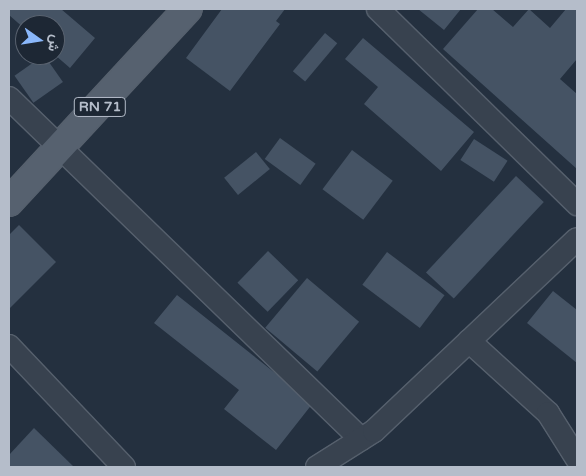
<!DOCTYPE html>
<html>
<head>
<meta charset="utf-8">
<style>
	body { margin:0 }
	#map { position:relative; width:586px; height:476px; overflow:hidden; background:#24303f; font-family:"Varela Round",Vazirmatn,sans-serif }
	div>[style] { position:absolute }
	.building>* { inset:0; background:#455364; transform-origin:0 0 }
	.roads { filter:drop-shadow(1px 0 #56606d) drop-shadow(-1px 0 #56606d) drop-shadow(0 1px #56606d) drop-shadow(0 -1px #56606d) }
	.minor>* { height:22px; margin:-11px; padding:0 11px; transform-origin:11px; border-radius:11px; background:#38424f }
	.primary>* { height:28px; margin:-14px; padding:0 14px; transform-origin:14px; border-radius:14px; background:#56616f }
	span { translate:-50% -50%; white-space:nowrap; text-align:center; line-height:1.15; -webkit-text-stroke:4.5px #1d2734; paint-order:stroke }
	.shield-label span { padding:1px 4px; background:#1d2734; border:1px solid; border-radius:4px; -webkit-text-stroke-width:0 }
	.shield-label { font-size:14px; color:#b5bdca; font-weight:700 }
	.frame { position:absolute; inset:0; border:10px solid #b5bdca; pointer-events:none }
	.north { position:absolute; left:15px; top:15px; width:50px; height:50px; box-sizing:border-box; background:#1d2734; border:1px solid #5a6370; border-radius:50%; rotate:103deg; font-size:14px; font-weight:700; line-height:20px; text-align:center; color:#b5bdca }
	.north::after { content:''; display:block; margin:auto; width:18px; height:22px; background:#8ab7fa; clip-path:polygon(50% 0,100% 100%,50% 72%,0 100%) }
</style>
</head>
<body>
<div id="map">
	<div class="building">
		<i style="clip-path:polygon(9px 9px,61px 9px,95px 38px,70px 68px,55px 55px,55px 25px,25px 25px,25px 29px,9px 15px)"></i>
		<i style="clip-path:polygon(222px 9px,285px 9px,276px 21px,280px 24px,230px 91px,186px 58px)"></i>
		<i style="clip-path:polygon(418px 9px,461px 9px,444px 30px)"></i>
		<i style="clip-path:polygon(478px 9px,492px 9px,513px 27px,529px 9px,550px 28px,566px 9px,577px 9px,577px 59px,560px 79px,577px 94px,577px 169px,443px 49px)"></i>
		<i style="left:325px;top:33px;width:16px;height:50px;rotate:40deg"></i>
		<i style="clip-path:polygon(363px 38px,474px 132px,441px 171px,364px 104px,378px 87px,345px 59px)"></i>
		<i style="left:44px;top:55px;width:33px;height:36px;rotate:55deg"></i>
		<i style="left:280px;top:138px;width:44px;height:26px;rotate:36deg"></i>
		<i style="left:474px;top:139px;width:40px;height:25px;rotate:33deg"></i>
		<i style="left:352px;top:150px;width:51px;height:49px;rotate:37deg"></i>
		<i style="left:256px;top:152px;width:22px;height:41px;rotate:51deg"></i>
		<i style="left:516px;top:176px;width:38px;height:132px;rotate:43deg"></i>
		<i style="clip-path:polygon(19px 225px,56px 262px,9px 309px,9px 235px)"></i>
		<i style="left:268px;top:251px;width:42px;height:44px;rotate:44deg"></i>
		<i style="left:387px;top:252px;width:72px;height:41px;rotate:37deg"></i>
		<i style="left:307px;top:278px;width:68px;height:65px;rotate:40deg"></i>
		<i style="clip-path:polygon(553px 291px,577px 310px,577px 363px,527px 323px)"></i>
		<i style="clip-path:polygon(177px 295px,313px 403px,276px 450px,224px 409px,239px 390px,154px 323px)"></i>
		<i style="clip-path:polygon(34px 428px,74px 467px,9px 467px,9px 455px)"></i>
	</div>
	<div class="roads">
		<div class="minor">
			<i style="left:378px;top:9px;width:279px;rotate:44.4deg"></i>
			<i style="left:9px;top:98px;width:490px;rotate:44.1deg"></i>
			<i style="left:469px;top:341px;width:107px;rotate:42.3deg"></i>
			<i style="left:548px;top:413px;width:54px;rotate:57.8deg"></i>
			<i style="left:9px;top:346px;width:167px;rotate:46.5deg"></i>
			<i style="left:317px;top:467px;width:67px;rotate:-32.3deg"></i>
			<i style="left:374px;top:431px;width:279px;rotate:-43.4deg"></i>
		</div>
		<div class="primary">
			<i style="left:9px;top:202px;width:263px;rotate:-47.2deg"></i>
		</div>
	</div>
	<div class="shield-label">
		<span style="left:100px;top:107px">RN 71</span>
	</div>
	<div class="frame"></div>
	<div class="north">ش</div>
</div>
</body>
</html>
